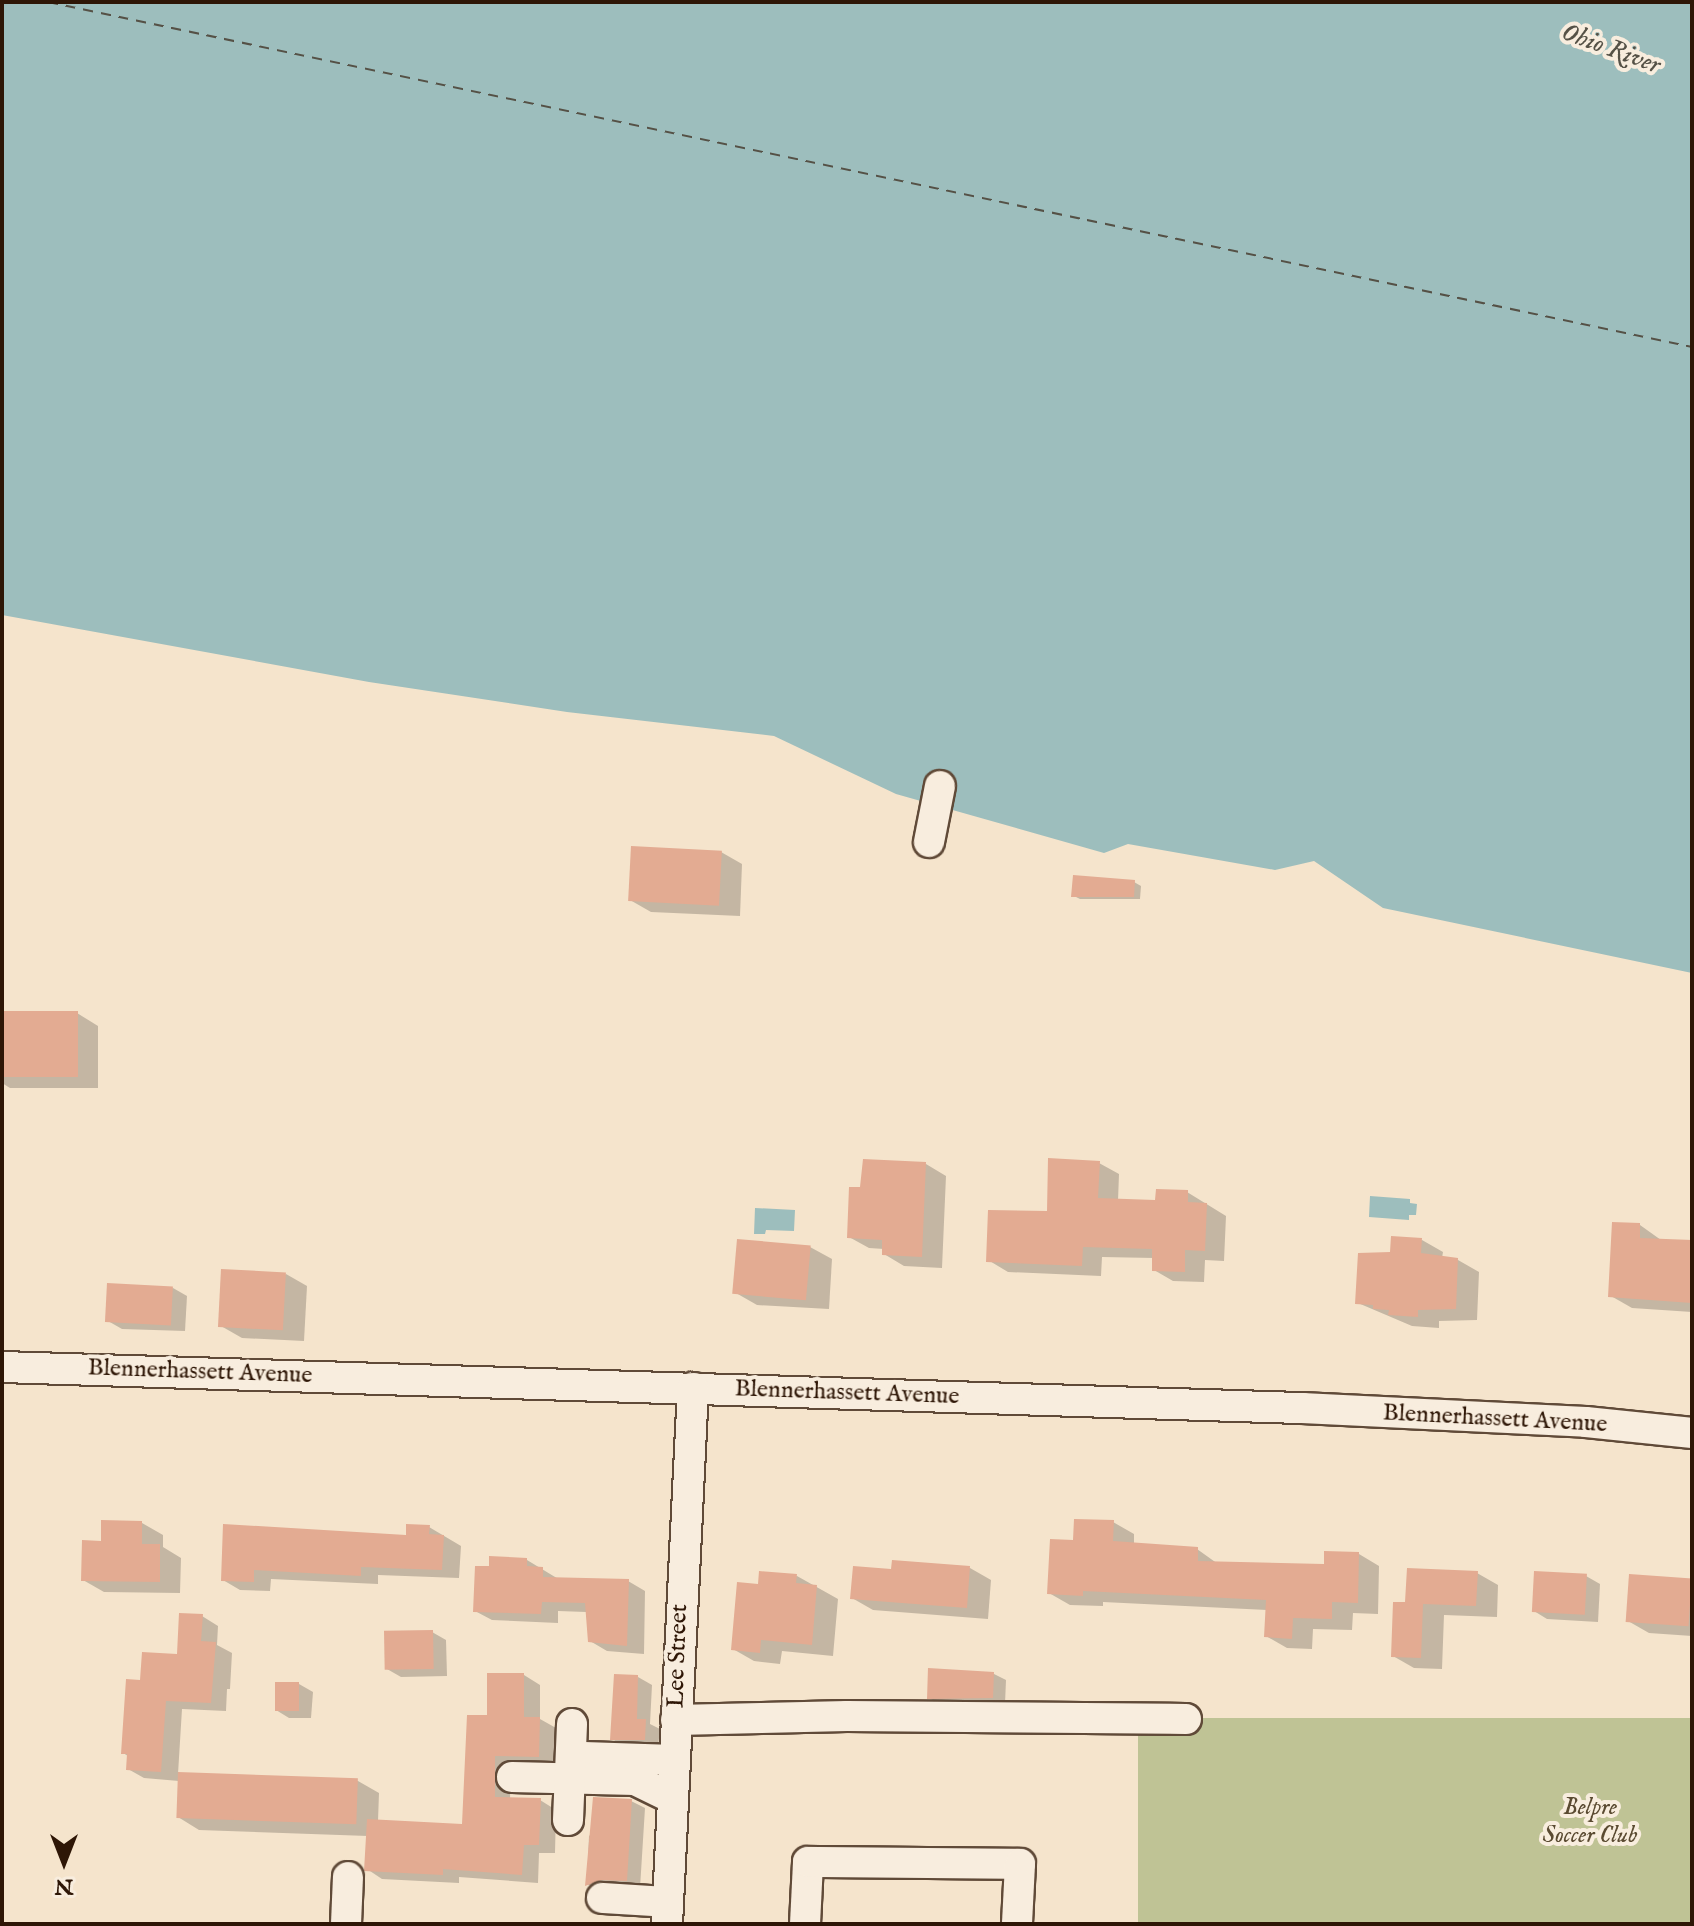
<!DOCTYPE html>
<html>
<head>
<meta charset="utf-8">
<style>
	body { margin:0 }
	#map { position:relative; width:1694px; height:1926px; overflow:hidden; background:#f5e4cc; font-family:"IM FELL English",serif }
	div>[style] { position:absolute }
	.green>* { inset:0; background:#bfc395; transform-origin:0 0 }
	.water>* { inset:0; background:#9dbebd }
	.shadow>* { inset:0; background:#0003 }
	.ferry>* { height:2px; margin-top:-1px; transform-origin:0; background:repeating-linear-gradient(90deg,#555146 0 10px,transparent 0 18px) }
	.building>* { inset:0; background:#e3ab92; transform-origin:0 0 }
	.roads { filter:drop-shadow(2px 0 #604a38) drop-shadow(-2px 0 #604a38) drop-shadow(0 2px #604a38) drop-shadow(0 -2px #604a38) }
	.minor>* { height:30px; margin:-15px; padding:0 15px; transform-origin:15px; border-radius:15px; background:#f8edde }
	span { translate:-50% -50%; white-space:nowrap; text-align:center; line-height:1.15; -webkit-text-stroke:8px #f8edde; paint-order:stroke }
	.street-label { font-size:24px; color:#2e1606 }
	.park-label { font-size:24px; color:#5a4a31; font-style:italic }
	.water-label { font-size:26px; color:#555146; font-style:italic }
	.frame { position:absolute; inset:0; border:4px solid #2e1606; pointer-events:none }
	.north { position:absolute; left:24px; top:1822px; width:80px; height:80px; -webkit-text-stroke:6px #f8edde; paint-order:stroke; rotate:180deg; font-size:22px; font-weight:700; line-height:32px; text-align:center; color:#2e1606 }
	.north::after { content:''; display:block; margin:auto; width:28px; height:36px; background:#2e1606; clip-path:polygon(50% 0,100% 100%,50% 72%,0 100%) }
</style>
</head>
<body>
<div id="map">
	<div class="green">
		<i style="left:1692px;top:1718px;width:206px;height:554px;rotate:90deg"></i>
	</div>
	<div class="water">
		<i style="clip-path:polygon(2px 2px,1692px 2px,1692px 973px,1383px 908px,1314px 861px,1275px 870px,1128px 844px,1104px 853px,896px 794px,774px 736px,567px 712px,369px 682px,2px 615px)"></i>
		<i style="clip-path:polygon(1370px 1196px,1410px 1199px,1410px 1203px,1417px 1204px,1416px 1215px,1409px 1215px,1409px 1220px,1369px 1217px)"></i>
		<i style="clip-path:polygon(755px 1208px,795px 1210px,794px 1231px,766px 1230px,765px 1234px,754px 1234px)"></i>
	</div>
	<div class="shadow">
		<i style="clip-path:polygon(721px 852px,742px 864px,740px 916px,651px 912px,630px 900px)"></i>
		<i style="clip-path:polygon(1134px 882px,1141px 886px,1140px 899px,1080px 899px,1074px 896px)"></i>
		<i style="clip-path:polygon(2px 1013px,77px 1013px,98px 1026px,98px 1088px,10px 1088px,2px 1083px)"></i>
		<i style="clip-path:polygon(1099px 1163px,1119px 1174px,1118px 1201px,1157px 1202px,1187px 1192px,1226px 1216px,1224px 1261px,1205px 1260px,1204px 1282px,1173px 1281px,1154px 1270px,1154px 1258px,1102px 1257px,1101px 1276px,1008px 1272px,988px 1260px,1049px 1214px)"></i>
		<i style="clip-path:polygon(926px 1164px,946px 1176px,942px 1268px,904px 1266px,884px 1254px,884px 1249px,869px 1248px,849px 1237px,862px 1189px)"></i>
		<i style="clip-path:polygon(1640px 1225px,1661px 1240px,1692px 1242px,1692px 1312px,1632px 1308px,1611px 1296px)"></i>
		<i style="clip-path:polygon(1422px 1240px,1443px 1252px,1442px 1258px,1458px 1260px,1479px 1272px,1477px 1320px,1439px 1321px,1439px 1328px,1412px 1326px,1358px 1303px,1392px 1254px)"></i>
		<i style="clip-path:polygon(810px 1247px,832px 1259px,829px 1309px,757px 1305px,736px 1293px)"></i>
		<i style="clip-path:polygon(286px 1274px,307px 1286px,304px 1341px,242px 1338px,221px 1326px)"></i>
		<i style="clip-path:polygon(173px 1288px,187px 1296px,185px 1331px,122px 1329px,108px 1321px)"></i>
		<i style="clip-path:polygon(1113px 1522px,1134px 1534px,1134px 1545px,1197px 1549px,1218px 1564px,1326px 1566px,1359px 1554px,1379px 1566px,1378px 1614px,1353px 1613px,1352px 1630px,1313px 1629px,1312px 1649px,1287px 1648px,1266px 1636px,1267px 1610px,1103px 1602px,1103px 1606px,1070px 1605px,1049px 1593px,1075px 1542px)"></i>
		<i style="clip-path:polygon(142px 1523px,163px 1535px,163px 1547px,181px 1558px,180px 1593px,104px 1592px,83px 1580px,103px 1543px)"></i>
		<i style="clip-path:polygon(225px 1527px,407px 1537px,429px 1527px,461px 1546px,459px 1578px,378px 1575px,378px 1584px,271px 1579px,270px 1591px,240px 1590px,223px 1580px)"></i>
		<i style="clip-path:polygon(527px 1560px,560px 1580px,628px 1581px,645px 1591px,644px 1654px,607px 1651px,590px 1641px,586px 1612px,558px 1611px,558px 1623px,492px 1620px,475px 1611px)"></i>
		<i style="clip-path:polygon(970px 1568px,991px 1580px,988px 1619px,873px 1610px,852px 1598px,893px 1571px)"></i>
		<i style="clip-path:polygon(1477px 1573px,1498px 1585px,1497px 1617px,1444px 1615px,1442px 1669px,1414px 1668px,1393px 1656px,1407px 1604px)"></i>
		<i style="clip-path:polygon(797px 1576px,838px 1599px,833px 1656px,782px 1651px,780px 1664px,754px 1661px,733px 1649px,759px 1586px)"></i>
		<i style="clip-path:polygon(1586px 1576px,1600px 1584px,1598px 1622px,1547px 1619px,1534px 1611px)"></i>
		<i style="clip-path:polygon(1692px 1580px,1692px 1636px,1649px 1633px,1628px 1621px)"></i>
		<i style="clip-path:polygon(202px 1616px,218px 1626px,217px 1645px,232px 1653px,230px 1689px,227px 1689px,226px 1711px,182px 1709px,178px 1774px,358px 1781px,379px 1793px,378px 1821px,464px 1826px,489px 1718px,524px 1675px,540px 1685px,540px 1719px,556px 1728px,554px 1765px,511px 1764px,510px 1800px,540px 1800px,556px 1810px,555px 1853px,539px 1853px,538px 1883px,459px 1877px,459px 1883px,382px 1879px,367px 1869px,368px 1836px,199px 1830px,178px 1817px,179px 1781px,144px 1778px,128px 1769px,128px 1756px,123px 1753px,142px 1682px,179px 1656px)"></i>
		<i style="clip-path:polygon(432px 1632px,446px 1640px,447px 1676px,401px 1677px,387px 1669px)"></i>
		<i style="clip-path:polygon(994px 1674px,1006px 1680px,1005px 1704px,941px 1704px,929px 1698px)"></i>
		<i style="clip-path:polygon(638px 1677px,652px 1685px,650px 1724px,660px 1729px,658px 1747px,626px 1747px,612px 1739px)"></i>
		<i style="clip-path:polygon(299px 1684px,313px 1692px,311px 1718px,289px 1718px,276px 1710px)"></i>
		<i style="clip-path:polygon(631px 1801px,645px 1808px,640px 1888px,600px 1892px,587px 1884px,589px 1836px)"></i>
	</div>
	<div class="ferry">
		<i style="left:48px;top:2px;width:1680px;rotate:11.85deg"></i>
	</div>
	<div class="building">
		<i style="left:631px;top:846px;width:91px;height:55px;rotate:3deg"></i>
		<i style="clip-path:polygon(1073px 875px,1135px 880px,1134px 897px,1071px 897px)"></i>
		<i style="left:2px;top:1011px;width:76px;height:66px"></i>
		<i style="clip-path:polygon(1048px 1158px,1100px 1161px,1098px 1198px,1155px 1200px,1156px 1189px,1188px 1190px,1188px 1202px,1207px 1203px,1205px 1251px,1185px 1250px,1185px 1272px,1152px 1271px,1152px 1249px,1083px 1247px,1082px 1266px,986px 1262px,988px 1210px,1047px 1211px)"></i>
		<i style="clip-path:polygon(863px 1159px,926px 1162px,922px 1257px,882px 1255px,882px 1240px,847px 1238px,849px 1187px,860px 1187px)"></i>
		<i style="clip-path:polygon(1612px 1222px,1640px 1223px,1640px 1238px,1692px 1240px,1692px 1303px,1608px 1297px)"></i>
		<i style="clip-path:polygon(1391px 1236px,1422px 1238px,1421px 1253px,1458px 1258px,1456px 1309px,1418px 1310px,1418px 1317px,1388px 1315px,1389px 1310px,1373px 1309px,1373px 1305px,1355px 1304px,1358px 1253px,1390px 1252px)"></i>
		<i style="left:737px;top:1239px;width:74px;height:55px;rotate:5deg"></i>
		<i style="left:221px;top:1269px;width:65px;height:58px;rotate:3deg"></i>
		<i style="left:107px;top:1283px;width:66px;height:39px;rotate:3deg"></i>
		<i style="clip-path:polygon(1074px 1519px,1114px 1520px,1113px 1541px,1198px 1547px,1198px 1561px,1324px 1564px,1324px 1551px,1359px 1552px,1358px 1603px,1332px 1602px,1332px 1619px,1293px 1618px,1292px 1639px,1264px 1637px,1266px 1600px,1083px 1591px,1083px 1596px,1047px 1594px,1050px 1539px,1073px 1540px)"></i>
		<i style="clip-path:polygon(101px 1520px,142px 1521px,142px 1544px,160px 1544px,160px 1582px,81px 1581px,82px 1540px,101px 1541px)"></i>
		<i style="clip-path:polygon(223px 1524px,406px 1535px,406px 1524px,430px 1525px,429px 1534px,444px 1535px,442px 1570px,361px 1567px,361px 1576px,254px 1570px,254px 1582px,221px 1581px)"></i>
		<i style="clip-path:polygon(489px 1556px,527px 1558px,527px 1566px,543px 1567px,543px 1577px,629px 1579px,627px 1646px,588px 1642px,585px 1603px,542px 1602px,541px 1614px,473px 1612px,475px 1566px,489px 1566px)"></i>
		<i style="clip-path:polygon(892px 1560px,970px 1566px,967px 1608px,850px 1599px,853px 1566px,891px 1569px)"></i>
		<i style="clip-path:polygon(1407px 1568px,1478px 1571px,1476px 1606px,1423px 1604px,1421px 1658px,1391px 1657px,1393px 1602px,1405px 1602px)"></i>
		<i style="clip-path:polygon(759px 1571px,797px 1574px,796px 1583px,817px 1585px,812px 1645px,761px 1640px,760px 1653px,731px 1650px,737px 1582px,758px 1584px)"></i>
		<i style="left:1534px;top:1571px;width:53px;height:41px;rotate:3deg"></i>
		<i style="left:1629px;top:1574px;width:63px;height:48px;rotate:4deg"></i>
		<i style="clip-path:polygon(179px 1613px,203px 1614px,201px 1641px,216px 1642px,211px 1703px,166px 1701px,161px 1772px,126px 1770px,127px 1754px,121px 1754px,126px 1679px,140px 1680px,142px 1652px,177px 1654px)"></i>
		<i style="left:433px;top:1630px;width:39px;height:49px;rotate:89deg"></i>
		<i style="clip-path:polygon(928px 1668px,994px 1672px,993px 1698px,927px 1699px)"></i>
		<i style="clip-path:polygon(487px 1673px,524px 1673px,524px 1717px,540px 1717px,539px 1757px,495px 1756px,495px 1797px,541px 1798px,539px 1845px,524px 1845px,522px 1875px,443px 1869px,443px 1875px,364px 1871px,367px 1819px,462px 1824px,467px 1715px,487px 1715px)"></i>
		<i style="clip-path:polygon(614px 1674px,638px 1675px,637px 1719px,646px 1719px,645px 1740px,610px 1740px)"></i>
		<i style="left:275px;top:1682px;width:24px;height:29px"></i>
		<i style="left:178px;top:1772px;width:180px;height:46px;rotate:2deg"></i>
		<i style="clip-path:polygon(593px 1797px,632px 1799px,627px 1881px,602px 1880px,585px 1886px)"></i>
	</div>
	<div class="roads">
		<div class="minor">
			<i style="left:929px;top:842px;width:57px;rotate:-78.9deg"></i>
			<i style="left:2px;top:1367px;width:1301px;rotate:1.81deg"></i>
			<i style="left:1302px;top:1408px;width:284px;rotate:2.8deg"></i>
			<i style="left:1586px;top:1422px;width:107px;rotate:5.9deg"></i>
			<i style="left:676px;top:1720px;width:171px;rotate:-1.3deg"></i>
			<i style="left:847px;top:1716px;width:339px;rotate:0.5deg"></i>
			<i style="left:584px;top:1757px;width:90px;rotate:1.9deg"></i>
			<i style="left:512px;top:1777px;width:123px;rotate:1.4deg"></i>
			<i style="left:635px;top:1780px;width:41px;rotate:25.9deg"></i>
			<i style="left:568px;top:1820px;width:96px;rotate:-87.6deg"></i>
			<i style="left:602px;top:1898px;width:65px;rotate:3.5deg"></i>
			<i style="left:346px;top:1924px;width:47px;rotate:-87.6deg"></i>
			<i style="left:667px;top:1924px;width:537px;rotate:-87.22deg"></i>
			<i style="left:805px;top:1924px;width:62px;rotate:-87.2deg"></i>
			<i style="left:808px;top:1862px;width:212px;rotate:0.5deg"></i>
			<i style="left:1020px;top:1864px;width:60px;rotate:92.9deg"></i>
		</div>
	</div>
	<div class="street-label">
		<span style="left:200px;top:1372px;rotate:2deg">Blennerhassett Avenue</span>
		<span style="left:847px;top:1393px;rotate:2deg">Blennerhassett Avenue</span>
		<span style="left:1495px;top:1419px;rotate:3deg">Blennerhassett Avenue</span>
		<span style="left:678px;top:1656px;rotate:-88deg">Lee Street</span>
	</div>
	<div class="park-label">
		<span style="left:1590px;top:1822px">Belpre<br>Soccer Club</span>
	</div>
	<div class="water-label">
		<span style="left:1611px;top:49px;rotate:20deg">Ohio River</span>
	</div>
	<div class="frame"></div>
	<div class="north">N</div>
</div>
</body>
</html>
